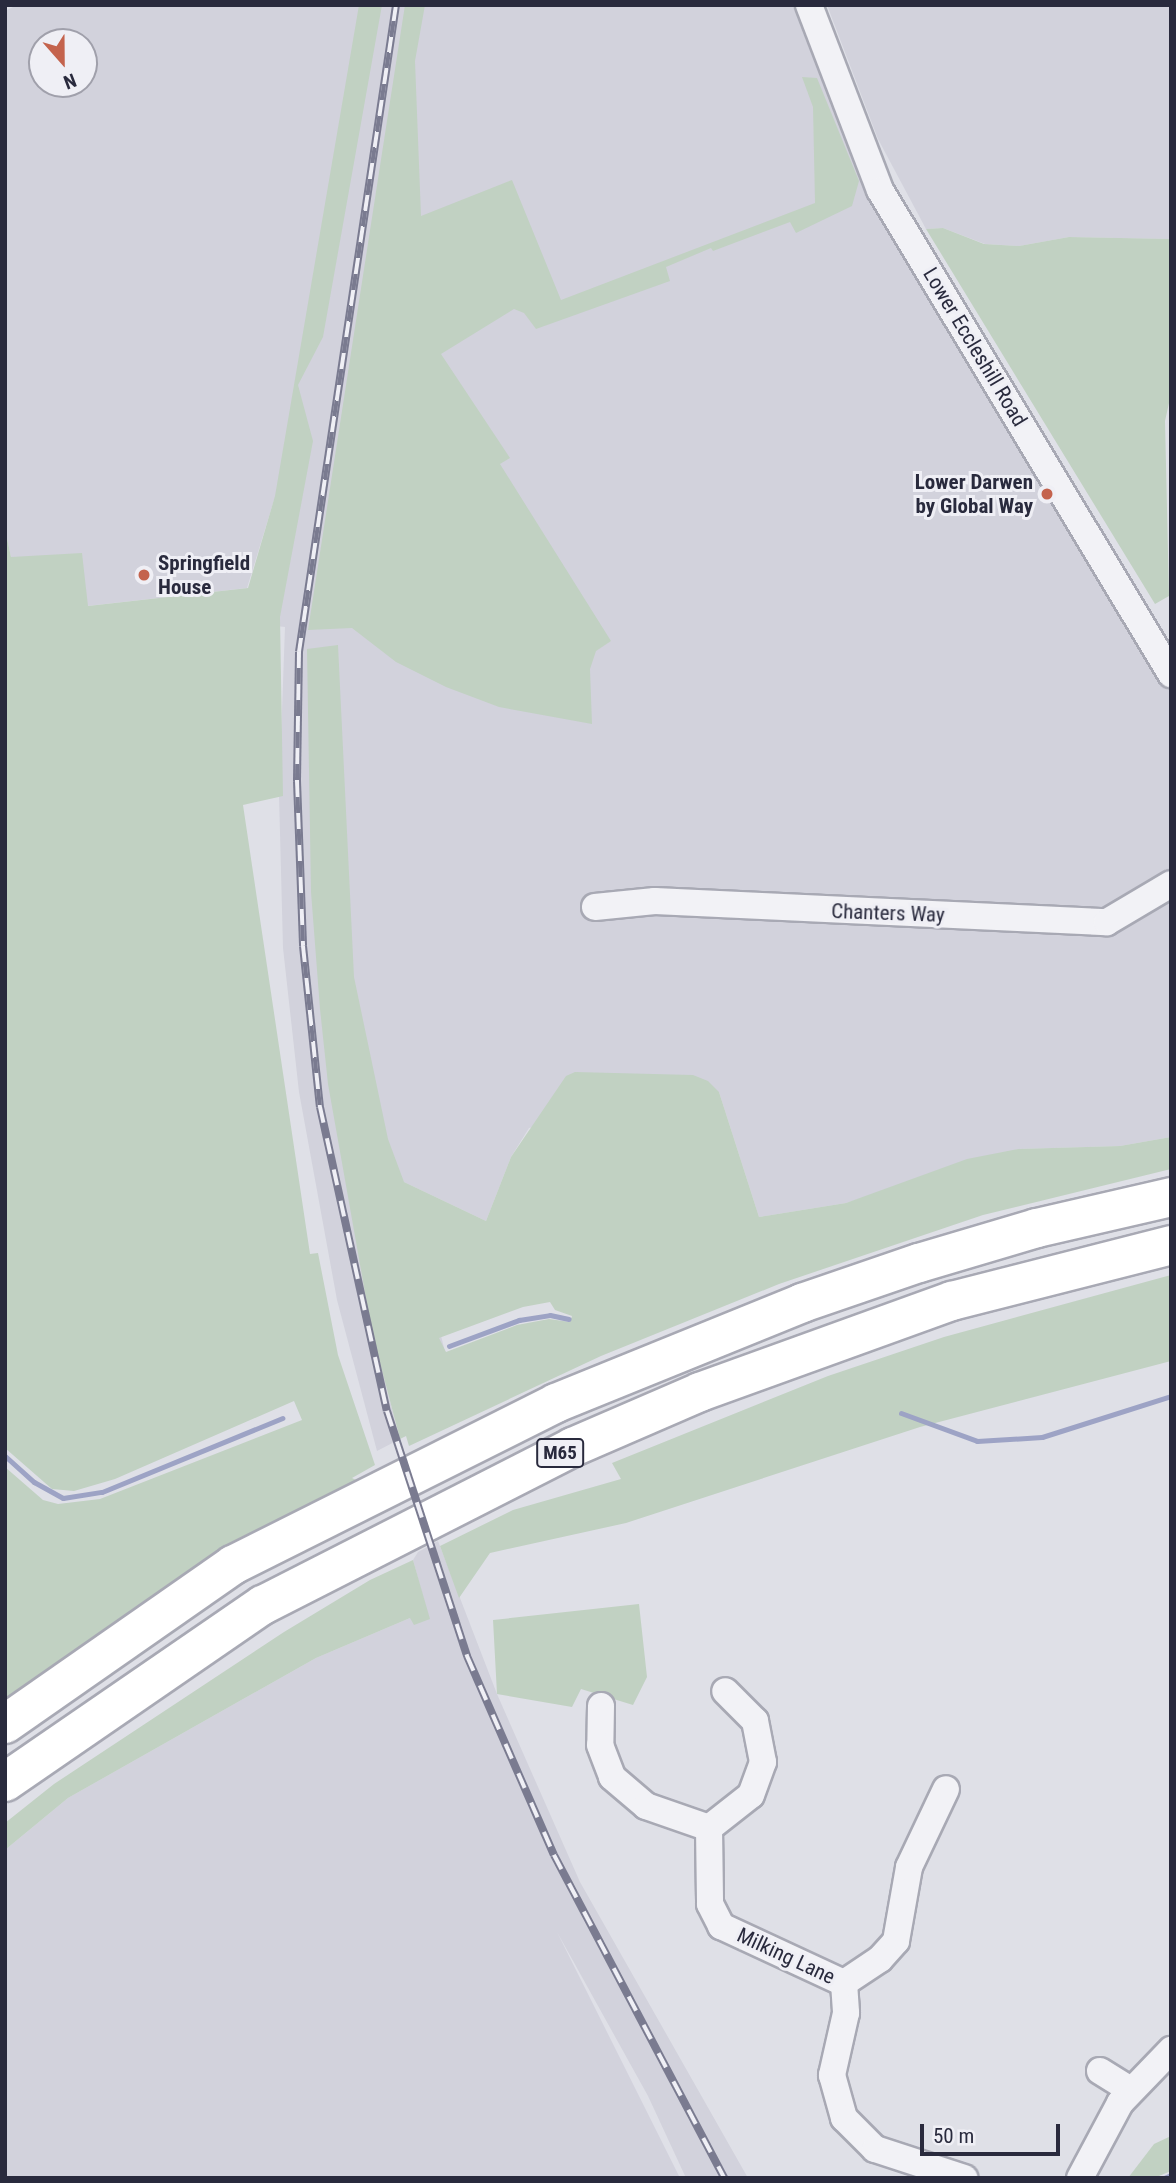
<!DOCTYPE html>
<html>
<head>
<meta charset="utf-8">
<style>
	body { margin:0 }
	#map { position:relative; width:1176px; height:2183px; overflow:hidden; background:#dfe0e7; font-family:"Roboto Condensed",sans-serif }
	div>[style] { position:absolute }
	.built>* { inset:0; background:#d2d2dc }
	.green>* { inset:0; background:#c1d1c2 }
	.stream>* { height:5px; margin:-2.5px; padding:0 2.5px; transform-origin:2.5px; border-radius:2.5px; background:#9da3c5 }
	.roads { filter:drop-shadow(2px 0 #a8a9b4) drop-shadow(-2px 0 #a8a9b4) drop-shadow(0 2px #a8a9b4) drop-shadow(0 -2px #a8a9b4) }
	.minor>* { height:26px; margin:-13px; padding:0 13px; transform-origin:13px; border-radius:13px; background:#f2f2f6 }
	.highway>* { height:38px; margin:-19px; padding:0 19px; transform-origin:19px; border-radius:19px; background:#fff }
	.rail>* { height:8px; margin-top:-4px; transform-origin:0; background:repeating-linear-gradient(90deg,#efeff5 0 16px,#7a7b90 0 32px); box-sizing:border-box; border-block:2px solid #7a7b90 }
	.dots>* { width:19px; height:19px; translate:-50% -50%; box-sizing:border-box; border:4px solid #efeff5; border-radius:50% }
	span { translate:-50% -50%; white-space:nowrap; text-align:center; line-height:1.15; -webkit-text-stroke:6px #efeff5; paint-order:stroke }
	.shield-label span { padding:2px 5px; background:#efeff5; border:2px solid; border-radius:5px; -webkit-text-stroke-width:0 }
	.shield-label { font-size:19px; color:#292a3d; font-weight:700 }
	.street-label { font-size:21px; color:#292a3d }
	.poi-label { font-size:21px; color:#292a3d; font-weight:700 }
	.right { translate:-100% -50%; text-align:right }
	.left { translate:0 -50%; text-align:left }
	.frame { position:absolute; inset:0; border:7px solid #292a3d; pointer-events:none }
	.north { position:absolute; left:28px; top:28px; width:70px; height:70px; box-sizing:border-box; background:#efeff5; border:2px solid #a0a0ab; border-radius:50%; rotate:159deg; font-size:19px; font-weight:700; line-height:28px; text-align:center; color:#292a3d }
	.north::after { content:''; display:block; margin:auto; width:24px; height:32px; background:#c4634d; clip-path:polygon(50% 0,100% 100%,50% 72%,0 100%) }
	.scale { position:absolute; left:920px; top:2124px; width:140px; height:32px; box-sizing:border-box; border:4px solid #292a3d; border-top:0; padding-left:9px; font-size:21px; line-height:24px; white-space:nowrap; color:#292a3d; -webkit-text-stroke:5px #efeff5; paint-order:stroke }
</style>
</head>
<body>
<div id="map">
	<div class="built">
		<i style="clip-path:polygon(evenodd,17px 5px,812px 5px,892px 211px,1171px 674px,1171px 1137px,1120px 1146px,1018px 1149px,846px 1203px,759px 1217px,719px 1092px,529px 1128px,511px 1157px,486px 1221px,404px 1182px,445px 1352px,386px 1386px,400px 1439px,377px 1451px,337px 1300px,299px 1092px,283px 948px,279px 795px,285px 627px,268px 625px,274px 500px,247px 588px,87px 606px,11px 557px,5px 529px,5px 11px,17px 5px,42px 42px,84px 42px,84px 84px,42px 84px,42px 42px)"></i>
		<i style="clip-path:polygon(827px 5px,1171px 5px,1171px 239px,1069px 237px,1019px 246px,985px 244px,943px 228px,926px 229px,878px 139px)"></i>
		<i style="clip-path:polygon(438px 1541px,497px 1694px,580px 1882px,748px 2178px,686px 2178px,648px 2096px,557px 1932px,680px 2178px,5px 2178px,5px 1850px,68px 1798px,316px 1658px,410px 1618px,429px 1619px,413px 1560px,418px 1552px)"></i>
	</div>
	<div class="green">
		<i style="clip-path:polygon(359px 5px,382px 5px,323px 337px,298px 385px,313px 441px,280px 617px,283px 796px,243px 805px,310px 1254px,318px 1253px,338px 1355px,375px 1465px,352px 1478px,358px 1481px,5px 1707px,5px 1467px,43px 1500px,58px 1504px,100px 1499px,302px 1420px,294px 1401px,115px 1479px,74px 1491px,52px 1489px,5px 1448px,5px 529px,11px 557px,82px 553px,88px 606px,248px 588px,275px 496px)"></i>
		<i style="clip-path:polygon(405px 5px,425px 5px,415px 61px,421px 216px,512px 180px,561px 300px,815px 203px,813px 107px,802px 77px,817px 78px,859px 181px,852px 206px,796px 233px,790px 222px,713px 251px,711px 248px,666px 267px,670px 281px,536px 329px,524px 313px,514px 309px,441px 354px,510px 458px,500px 464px,611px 641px,596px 651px,590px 669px,592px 724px,499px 707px,446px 687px,396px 662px,352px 628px,308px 630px)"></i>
		<i style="clip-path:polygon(943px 228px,984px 244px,1019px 246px,1069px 237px,1171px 239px,1171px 394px,1165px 421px,1169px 596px,1155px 604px,926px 229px)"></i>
		<i style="clip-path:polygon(evenodd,338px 645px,354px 977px,388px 1139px,404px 1182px,486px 1221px,511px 1157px,566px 1076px,575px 1072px,693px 1075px,708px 1081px,719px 1092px,759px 1217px,846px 1203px,967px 1159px,1018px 1149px,1120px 1146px,1171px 1137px,1171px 1169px,983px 1215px,779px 1284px,601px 1356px,409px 1446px,406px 1436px,400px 1439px,372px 1332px,328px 1084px,320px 1009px,311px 892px,307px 649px,338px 645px,550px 1302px,555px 1310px,572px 1316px,570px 1322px,549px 1319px,517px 1325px,446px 1352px,439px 1338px,523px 1307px,550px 1302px)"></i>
		<i style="clip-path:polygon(1171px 1275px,1171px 1361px,920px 1427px,626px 1523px,490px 1553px,459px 1598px,440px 1546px,513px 1510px,621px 1479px,612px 1463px,828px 1376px,944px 1337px)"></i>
		<i style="clip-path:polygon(413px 1560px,430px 1619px,414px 1625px,410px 1618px,316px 1658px,68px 1798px,5px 1850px,5px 1823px,54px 1784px,284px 1632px,370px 1580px)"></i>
		<i style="clip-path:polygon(639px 1604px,647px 1677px,633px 1705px,581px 1689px,572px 1707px,497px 1694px,493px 1620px)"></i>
		<i style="clip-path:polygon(1171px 2136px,1171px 2171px,1154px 2178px,1128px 2178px,1154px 2144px)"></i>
	</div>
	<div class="stream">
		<i style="left:449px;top:1346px;width:75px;rotate:-20.4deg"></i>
		<i style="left:519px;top:1320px;width:31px;rotate:-9deg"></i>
		<i style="left:550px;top:1315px;width:19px;rotate:12deg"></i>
		<i style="left:901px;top:1413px;width:81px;rotate:20.2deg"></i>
		<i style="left:977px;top:1441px;width:65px;rotate:-3.5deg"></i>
		<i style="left:1042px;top:1437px;width:135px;rotate:-17.6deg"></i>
		<i style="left:5px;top:1456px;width:39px;rotate:42deg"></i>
		<i style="left:34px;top:1482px;width:33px;rotate:29deg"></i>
		<i style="left:63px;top:1498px;width:39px;rotate:-9deg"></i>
		<i style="left:102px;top:1492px;width:195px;rotate:-22.3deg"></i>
		<i style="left:1164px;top:2178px;width:8px;rotate:-23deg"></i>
	</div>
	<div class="roads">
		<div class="minor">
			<i style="left:809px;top:5px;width:198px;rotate:69deg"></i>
			<i style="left:880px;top:190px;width:565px;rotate:58.98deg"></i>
			<i style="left:595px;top:907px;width:60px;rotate:-5.7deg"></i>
			<i style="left:655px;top:901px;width:452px;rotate:2.7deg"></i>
			<i style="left:1107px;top:922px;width:74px;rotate:-30.7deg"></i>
			<i style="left:601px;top:1706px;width:39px;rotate:91deg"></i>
			<i style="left:600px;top:1745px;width:34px;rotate:69deg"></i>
			<i style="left:612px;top:1777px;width:45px;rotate:40.5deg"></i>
			<i style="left:646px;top:1806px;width:67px;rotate:19.2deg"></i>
			<i style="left:709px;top:1828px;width:76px;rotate:89.2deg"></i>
			<i style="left:710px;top:1904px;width:25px;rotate:63deg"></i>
			<i style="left:721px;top:1926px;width:136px;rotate:24.9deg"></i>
			<i style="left:844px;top:1983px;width:30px;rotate:86deg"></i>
			<i style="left:846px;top:2013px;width:64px;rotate:102.7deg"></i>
			<i style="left:832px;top:2075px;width:45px;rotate:74.4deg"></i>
			<i style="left:844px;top:2118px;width:44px;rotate:45deg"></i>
			<i style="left:875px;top:2149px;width:94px;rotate:18deg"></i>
			<i style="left:709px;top:1828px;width:53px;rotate:-38.2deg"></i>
			<i style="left:751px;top:1795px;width:35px;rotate:-70deg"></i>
			<i style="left:763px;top:1762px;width:42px;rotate:-101deg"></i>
			<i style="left:755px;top:1721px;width:42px;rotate:-135deg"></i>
			<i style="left:844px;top:1983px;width:43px;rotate:-33.7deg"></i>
			<i style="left:880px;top:1959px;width:24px;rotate:-48deg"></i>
			<i style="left:896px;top:1941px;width:75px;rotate:-80deg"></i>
			<i style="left:909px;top:1867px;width:86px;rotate:-64.6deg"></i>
			<i style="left:1100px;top:2071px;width:36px;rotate:32deg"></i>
			<i style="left:1080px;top:2178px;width:85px;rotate:-61.9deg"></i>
			<i style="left:1120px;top:2103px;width:74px;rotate:-46.1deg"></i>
		</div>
		<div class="highway">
			<i style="left:5px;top:1724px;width:278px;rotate:-34.9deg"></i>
			<i style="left:233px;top:1565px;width:361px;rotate:-26.6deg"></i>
			<i style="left:556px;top:1403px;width:266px;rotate:-22.1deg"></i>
			<i style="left:802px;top:1303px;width:124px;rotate:-18.9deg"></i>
			<i style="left:919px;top:1263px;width:123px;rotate:-16.5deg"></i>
			<i style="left:1037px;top:1228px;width:138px;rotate:-13deg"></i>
			<i style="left:5px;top:1782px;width:313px;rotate:-34.5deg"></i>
			<i style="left:263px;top:1605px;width:348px;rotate:-27deg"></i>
			<i style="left:573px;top:1447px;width:138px;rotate:-23.4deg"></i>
			<i style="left:700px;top:1392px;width:268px;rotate:-19.9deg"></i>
			<i style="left:952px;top:1301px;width:226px;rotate:-14.3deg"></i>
		</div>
	</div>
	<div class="rail">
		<i style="left:396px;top:5px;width:654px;rotate:98.53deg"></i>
		<i style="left:299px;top:652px;width:129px;rotate:90.9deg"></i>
		<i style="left:297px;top:781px;width:165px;rotate:87.9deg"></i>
		<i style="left:303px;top:946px;width:162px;rotate:84deg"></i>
		<i style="left:320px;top:1107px;width:311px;rotate:77.6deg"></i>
		<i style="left:387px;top:1411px;width:258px;rotate:71.9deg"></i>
		<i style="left:467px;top:1656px;width:217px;rotate:66.4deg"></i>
		<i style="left:554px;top:1855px;width:365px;rotate:62.2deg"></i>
	</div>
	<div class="dots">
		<i style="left:1047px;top:494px;background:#c4634d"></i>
		<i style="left:144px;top:575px;background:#c4634d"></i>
	</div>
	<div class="shield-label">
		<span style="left:560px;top:1453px">M65</span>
	</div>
	<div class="street-label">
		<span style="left:975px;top:347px;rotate:59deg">Lower Eccleshill Road</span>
		<span style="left:888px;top:913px;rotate:2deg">Chanters Way</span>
		<span style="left:786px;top:1956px;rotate:25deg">Milking Lane</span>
	</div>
	<div class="poi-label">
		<span class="right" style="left:1033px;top:494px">Lower Darwen<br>by Global Way</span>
		<span class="left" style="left:158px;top:575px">Springfield<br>House</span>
	</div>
	<div class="frame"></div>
	<div class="north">N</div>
	<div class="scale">50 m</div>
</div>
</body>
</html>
